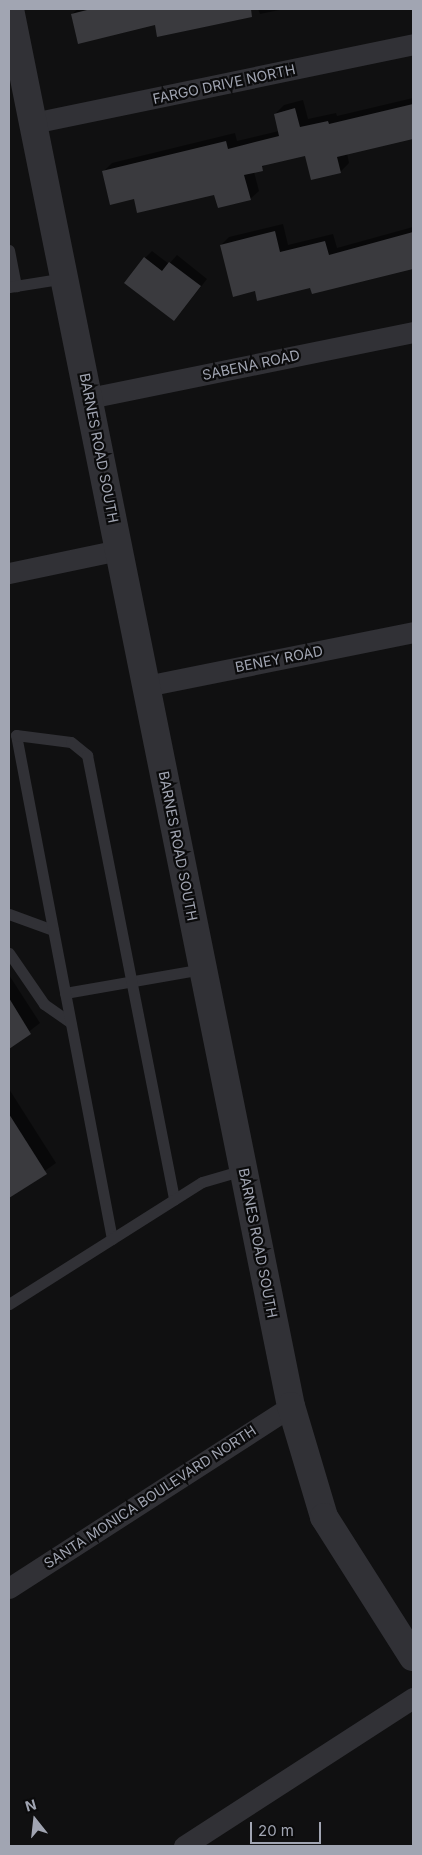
<!DOCTYPE html>
<html>
<head>
<meta charset="utf-8">
<style>
	body { margin:0 }
	#map { position:relative; width:422px; height:1855px; overflow:hidden; background:#101011; font-family:Inter,sans-serif }
	div>[style] { position:absolute }
	.shadow>* { inset:0; background:#0007 }
	.building>* { inset:0; background:#3a3a3e }
	.service>* { height:11px; margin:-5.5px; padding:0 5.5px; transform-origin:5.5px; border-radius:5.5px; background:#313136 }
	.minor>* { height:21px; margin:-10.5px; padding:0 10.5px; transform-origin:10.5px; border-radius:10.5px; background:#313136 }
	.tertiary>* { height:28px; margin:-14px; padding:0 14px; transform-origin:14px; border-radius:14px; background:#313136 }
	span { translate:-50% -50%; white-space:nowrap; text-align:center; line-height:1.15; -webkit-text-stroke:4.5px #0b0b0c; paint-order:stroke }
	.street-label { font-size:14px; color:#a1a5b2 }
	.frame { position:absolute; inset:0; border:10px solid #a1a5b2; pointer-events:none }
	.north { position:absolute; left:10px; top:1795px; width:50px; height:50px; -webkit-text-stroke:4px #0b0b0c; paint-order:stroke; rotate:344deg; font-size:14px; font-weight:700; line-height:20px; text-align:center; color:#a1a5b2 }
	.north::after { content:''; display:block; margin:auto; width:18px; height:22px; background:#a1a5b2; clip-path:polygon(50% 0,100% 100%,50% 72%,0 100%) }
	.scale { position:absolute; left:250px; top:1822px; width:71px; height:22px; box-sizing:border-box; border:2px solid #a1a5b2; border-top:0; padding-left:6px; font-size:15px; line-height:18px; white-space:nowrap; color:#a1a5b2; -webkit-text-stroke:4px #0b0b0c; paint-order:stroke }
</style>
</head>
<body>
<div id="map">
	<div class="shadow">
		<i style="clip-path:polygon(78px 9px,227px 9px,228px 14px,156px 23px,72px 14px)"></i>
		<i style="clip-path:polygon(258px 9px,284px 9px,260px 14px)"></i>
		<i style="clip-path:polygon(413px 98px,413px 136px,347px 153px,349px 163px,340px 172px,306px 155px,269px 163px,254px 172px,259px 191px,250px 199px,215px 193px,135px 198px,103px 172px,112px 163px,235px 133px,237px 141px,279px 131px,275px 114px,284px 105px,303px 100px,308px 119px,336px 113px,337px 116px)"></i>
		<i style="clip-path:polygon(283px 224px,288px 245px,333px 234px,337px 248px,413px 227px,413px 267px,313px 293px,311px 287px,256px 290px,221px 245px,229px 237px)"></i>
		<i style="clip-path:polygon(152px 251px,169px 264px,177px 255px,207px 279px,181px 312px,145px 258px)"></i>
		<i style="clip-path:polygon(9px 975px,40px 1023px,9px 1047px)"></i>
		<i style="clip-path:polygon(9px 1089px,56px 1163px,9px 1196px)"></i>
	</div>
	<div class="building">
		<i style="clip-path:polygon(91px 9px,251px 9px,252px 17px,157px 37px,155px 25px,78px 44px,71px 14px)"></i>
		<i style="clip-path:polygon(413px 104px,413px 139px,337px 157px,341px 173px,311px 180px,305px 156px,262px 166px,263px 171px,244px 175px,251px 200px,218px 208px,214px 195px,137px 213px,134px 199px,110px 205px,102px 171px,226px 141px,228px 149px,279px 136px,274px 114px,295px 108px,300px 127px,328px 121px,329px 124px)"></i>
		<i style="clip-path:polygon(275px 231px,280px 252px,325px 241px,329px 255px,413px 232px,413px 269px,312px 294px,310px 288px,257px 301px,255px 291px,233px 297px,220px 245px)"></i>
		<i style="clip-path:polygon(144px 257px,162px 271px,169px 262px,201px 286px,174px 321px,124px 283px)"></i>
		<i style="clip-path:polygon(9px 998px,31px 1034px,9px 1049px)"></i>
		<i style="clip-path:polygon(9px 1114px,47px 1174px,9px 1198px)"></i>
	</div>
	<div class="service">
		<i style="left:9px;top:250px;width:37px;rotate:79deg"></i>
		<i style="left:9px;top:287px;width:57px;rotate:-9.1deg"></i>
		<i style="left:9px;top:914px;width:47px;rotate:20deg"></i>
		<i style="left:9px;top:953px;width:62px;rotate:55.5deg"></i>
		<i style="left:44px;top:1004px;width:32px;rotate:35deg"></i>
		<i style="left:65px;top:993px;width:139px;rotate:-9.9deg"></i>
		<i style="left:112px;top:1239px;width:513px;rotate:-100.78deg"></i>
		<i style="left:16px;top:735px;width:55px;rotate:7.3deg"></i>
		<i style="left:71px;top:742px;width:21px;rotate:39deg"></i>
		<i style="left:87px;top:755px;width:453px;rotate:78.9deg"></i>
		<i style="left:9px;top:1304px;width:228px;rotate:-32.3deg"></i>
		<i style="left:202px;top:1182px;width:43px;rotate:-16.3deg"></i>
	</div>
	<div class="minor">
		<i style="left:33px;top:123px;width:388px;rotate:-11.7deg"></i>
		<i style="left:89px;top:398px;width:331px;rotate:-11.5deg"></i>
		<i style="left:9px;top:573px;width:112px;rotate:-11.8deg"></i>
		<i style="left:146px;top:686px;width:272px;rotate:-11.4deg"></i>
		<i style="left:9px;top:1588px;width:336px;rotate:-32.8deg"></i>
		<i style="left:184px;top:1846px;width:273px;rotate:-32.9deg"></i>
	</div>
	<div class="tertiary">
		<i style="left:10px;top:9px;width:1425px;rotate:78.63deg"></i>
		<i style="left:291px;top:1406px;width:116px;rotate:73.4deg"></i>
		<i style="left:324px;top:1517px;width:166px;rotate:57.6deg"></i>
	</div>
	<div class="street-label">
		<span style="left:224px;top:84px;rotate:-12deg">FARGO DRIVE NORTH</span>
		<span style="left:251px;top:365px;rotate:-12deg">SABENA ROAD</span>
		<span style="left:99px;top:448px;rotate:79deg">BARNES ROAD SOUTH</span>
		<span style="left:279px;top:659px;rotate:-11deg">BENEY ROAD</span>
		<span style="left:178px;top:846px;rotate:79deg">BARNES ROAD SOUTH</span>
		<span style="left:258px;top:1243px;rotate:79deg">BARNES ROAD SOUTH</span>
		<span style="left:150px;top:1497px;rotate:-33deg">SANTA MONICA BOULEVARD NORTH</span>
	</div>
	<div class="frame"></div>
	<div class="north">N</div>
	<div class="scale">20 m</div>
</div>
</body>
</html>
